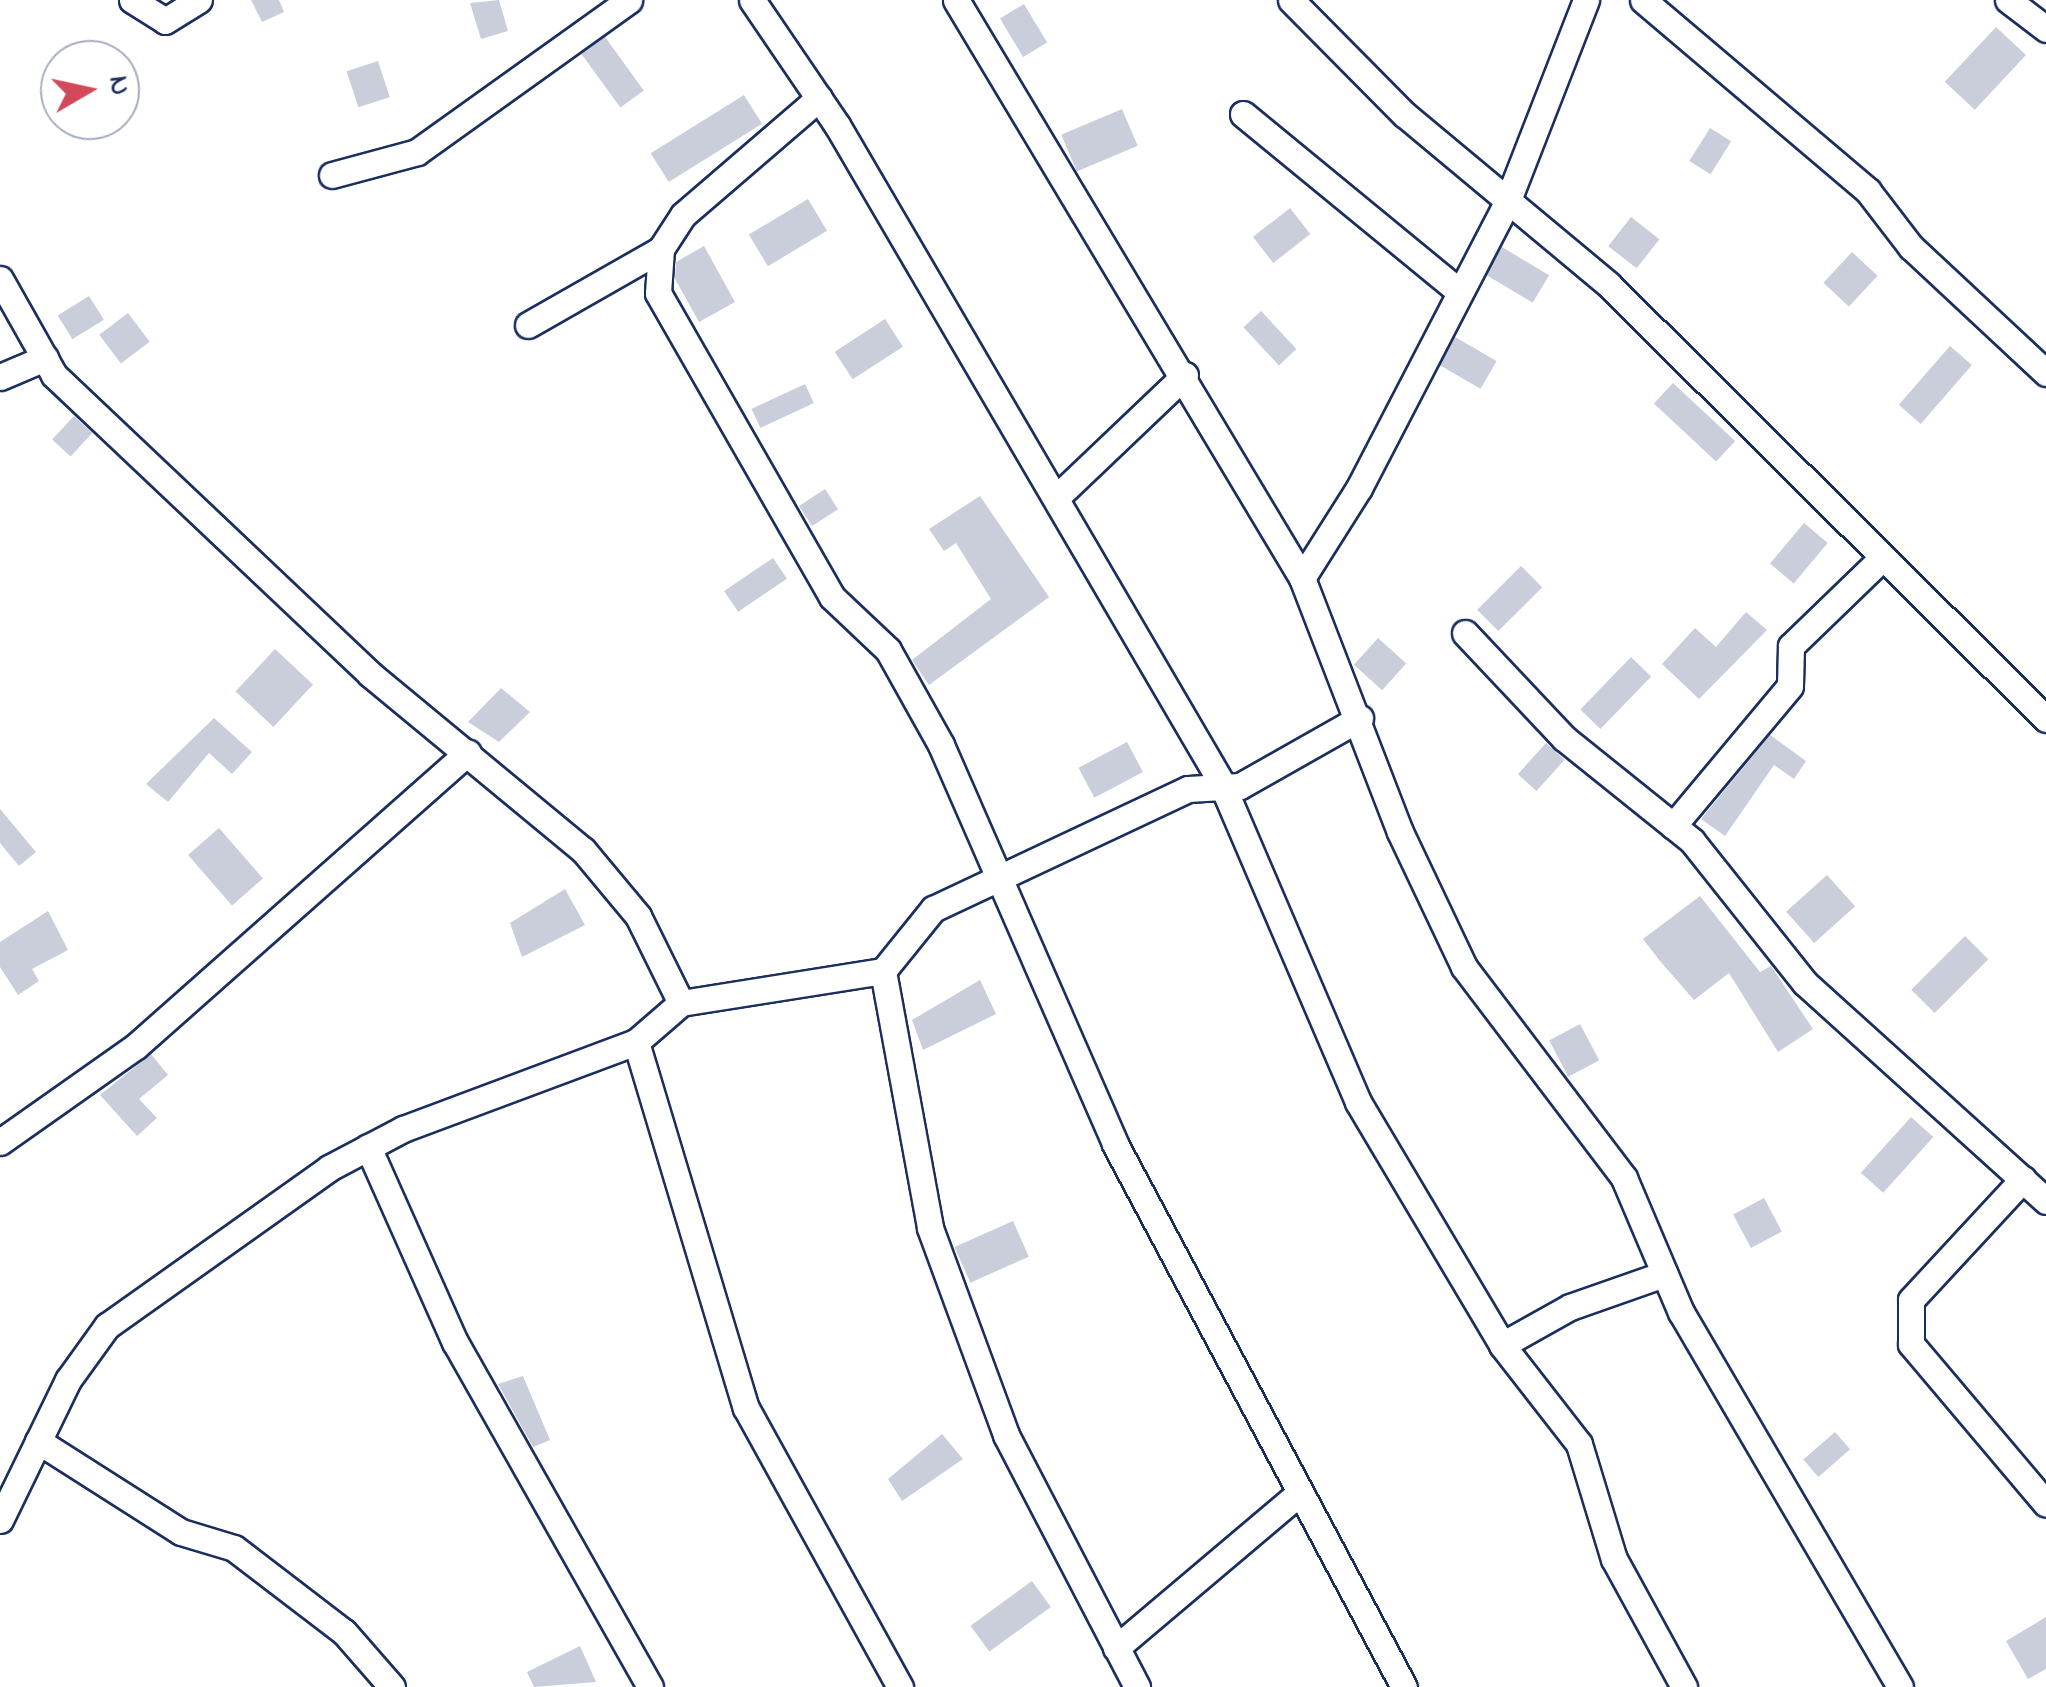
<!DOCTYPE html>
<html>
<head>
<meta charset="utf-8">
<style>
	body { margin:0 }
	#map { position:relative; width:2046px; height:1687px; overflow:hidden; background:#fff; font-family:"Indie Flower",sans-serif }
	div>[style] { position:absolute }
	.building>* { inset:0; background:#caceda; transform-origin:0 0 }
	.roads { filter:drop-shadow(2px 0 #1b2f5e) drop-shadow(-2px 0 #1b2f5e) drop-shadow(0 2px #1b2f5e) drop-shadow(0 -2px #1b2f5e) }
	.minor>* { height:25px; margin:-12.5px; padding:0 12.5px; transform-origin:12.5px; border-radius:12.5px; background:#fff }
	span { translate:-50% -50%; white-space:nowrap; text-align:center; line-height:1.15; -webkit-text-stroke:8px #fff; paint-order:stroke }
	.north { position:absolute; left:40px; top:40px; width:100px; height:100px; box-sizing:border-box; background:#fff; border:2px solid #a4acbf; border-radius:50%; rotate:81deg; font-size:28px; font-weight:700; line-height:40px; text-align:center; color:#1b2f5e }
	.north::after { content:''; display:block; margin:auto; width:35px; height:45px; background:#d1495b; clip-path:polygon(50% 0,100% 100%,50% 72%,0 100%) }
</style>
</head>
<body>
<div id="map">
	<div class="building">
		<i style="clip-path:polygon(251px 0,279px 0,284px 12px,262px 22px)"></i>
		<i style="clip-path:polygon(499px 0,508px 31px,481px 39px,470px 3px)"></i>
		<i style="left:1024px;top:4px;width:45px;height:28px;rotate:59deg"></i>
		<i style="left:1996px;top:27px;width:41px;height:75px;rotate:43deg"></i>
		<i style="left:605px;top:37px;width:66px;height:29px;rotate:54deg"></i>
		<i style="left:378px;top:61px;width:38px;height:33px;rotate:72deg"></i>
		<i style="left:744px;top:95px;width:34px;height:110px;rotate:58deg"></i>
		<i style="left:1122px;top:109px;width:40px;height:66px;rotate:67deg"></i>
		<i style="left:1710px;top:128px;width:25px;height:39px;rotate:32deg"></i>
		<i style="left:808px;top:199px;width:37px;height:69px;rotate:59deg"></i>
		<i style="left:1290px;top:208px;width:33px;height:47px;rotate:52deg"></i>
		<i style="left:1631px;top:217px;width:36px;height:37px;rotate:38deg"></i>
		<i style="clip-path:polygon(704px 246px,735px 302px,699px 322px,675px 279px,676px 262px)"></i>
		<i style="left:1502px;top:247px;width:55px;height:32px;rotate:31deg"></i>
		<i style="left:1852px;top:252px;width:35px;height:42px;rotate:43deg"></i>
		<i style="left:89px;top:296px;width:28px;height:37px;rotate:58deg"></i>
		<i style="left:1261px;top:311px;width:52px;height:24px;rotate:47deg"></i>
		<i style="left:128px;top:313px;width:36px;height:36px;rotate:53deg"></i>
		<i style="left:885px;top:319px;width:33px;height:60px;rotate:57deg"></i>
		<i style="left:1455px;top:337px;width:48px;height:32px;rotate:30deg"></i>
		<i style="left:1950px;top:346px;width:29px;height:78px;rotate:41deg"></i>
		<i style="left:1673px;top:383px;width:85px;height:28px;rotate:43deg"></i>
		<i style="left:805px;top:384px;width:21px;height:59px;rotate:65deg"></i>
		<i style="left:74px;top:416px;width:25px;height:32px;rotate:43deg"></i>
		<i style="left:825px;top:489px;width:24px;height:31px;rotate:57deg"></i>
		<i style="clip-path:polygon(980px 496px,1049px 597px,929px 685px,912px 660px,991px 599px,956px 543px,944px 551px,929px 529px)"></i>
		<i style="left:1804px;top:523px;width:31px;height:53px;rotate:40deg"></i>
		<i style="left:773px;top:558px;width:25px;height:59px;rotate:56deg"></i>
		<i style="left:1521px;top:566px;width:30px;height:62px;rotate:45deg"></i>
		<i style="clip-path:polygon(1746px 612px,1767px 630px,1699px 699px,1662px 664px,1695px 628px,1716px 647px)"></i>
		<i style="left:1378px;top:638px;width:38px;height:36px;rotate:42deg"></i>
		<i style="left:275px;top:649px;width:52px;height:58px;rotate:43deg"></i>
		<i style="left:1631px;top:657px;width:28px;height:73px;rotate:44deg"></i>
		<i style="clip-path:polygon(501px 688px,530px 712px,499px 742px,468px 722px)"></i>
		<i style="clip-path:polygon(214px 718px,252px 752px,232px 774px,209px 753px,168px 802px,146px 784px)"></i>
		<i style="clip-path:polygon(1770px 735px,1806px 761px,1794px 779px,1774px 765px,1725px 836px,1701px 819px)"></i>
		<i style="left:1127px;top:742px;width:34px;height:55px;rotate:62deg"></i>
		<i style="left:1546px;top:743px;width:25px;height:42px;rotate:42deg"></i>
		<i style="clip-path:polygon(0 809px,36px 852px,19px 866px,0 843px)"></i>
		<i style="left:219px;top:828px;width:67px;height:41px;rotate:49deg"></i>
		<i style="left:1827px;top:875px;width:42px;height:55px;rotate:48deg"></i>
		<i style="clip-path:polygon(565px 889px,585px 925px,522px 957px,510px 923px)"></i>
		<i style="clip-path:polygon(1700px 896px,1760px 972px,1771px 966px,1813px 1029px,1778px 1052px,1729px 973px,1694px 1000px,1660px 961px,1643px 939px)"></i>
		<i style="clip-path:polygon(48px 911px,68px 950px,32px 969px,39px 981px,18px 995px,0 967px,0 942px)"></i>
		<i style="left:1965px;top:936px;width:33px;height:76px;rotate:45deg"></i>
		<i style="clip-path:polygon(980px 980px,996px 1014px,923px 1050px,912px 1020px)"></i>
		<i style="left:1580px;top:1024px;width:41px;height:35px;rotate:62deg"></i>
		<i style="clip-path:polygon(151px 1054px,168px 1075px,139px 1099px,157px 1118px,137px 1136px,100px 1095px)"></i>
		<i style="left:1911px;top:1117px;width:30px;height:75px;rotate:42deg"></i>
		<i style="left:1764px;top:1198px;width:38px;height:35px;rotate:62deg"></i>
		<i style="left:1013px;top:1221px;width:39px;height:64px;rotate:66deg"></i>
		<i style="clip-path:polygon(523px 1376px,550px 1440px,533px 1447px,498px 1384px)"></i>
		<i style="left:1835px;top:1432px;width:23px;height:42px;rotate:49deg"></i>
		<i style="clip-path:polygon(942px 1434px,963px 1459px,902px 1501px,888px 1479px)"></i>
		<i style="left:1032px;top:1581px;width:32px;height:76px;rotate:54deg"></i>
		<i style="clip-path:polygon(2046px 1617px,2046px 1669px,2028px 1679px,2006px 1641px)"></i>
		<i style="clip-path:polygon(580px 1646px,596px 1682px,534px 1687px,527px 1672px)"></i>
	</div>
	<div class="roads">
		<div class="minor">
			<i style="left:132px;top:0;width:39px;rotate:32deg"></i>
			<i style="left:165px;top:21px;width:40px;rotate:-32deg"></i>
			<i style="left:752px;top:0;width:151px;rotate:55.8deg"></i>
			<i style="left:837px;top:125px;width:761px;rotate:59.69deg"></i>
			<i style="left:1221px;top:782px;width:348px;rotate:66.8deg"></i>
			<i style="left:1358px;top:1102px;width:282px;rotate:59.3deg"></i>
			<i style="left:1502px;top:1345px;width:125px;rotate:52.1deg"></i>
			<i style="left:1579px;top:1444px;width:120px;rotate:73.1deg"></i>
			<i style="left:1614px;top:1559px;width:146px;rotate:61.3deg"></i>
			<i style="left:956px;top:0;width:674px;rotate:59.09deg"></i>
			<i style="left:1302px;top:578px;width:272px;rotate:68.9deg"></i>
			<i style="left:1400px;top:832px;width:149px;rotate:64.6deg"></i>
			<i style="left:1464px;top:967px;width:265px;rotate:52.8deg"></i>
			<i style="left:1624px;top:1178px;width:146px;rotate:67deg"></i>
			<i style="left:1681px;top:1312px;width:434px;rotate:59.7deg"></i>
			<i style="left:1291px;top:0;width:161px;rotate:45.3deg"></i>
			<i style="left:1404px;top:114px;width:267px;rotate:39.8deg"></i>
			<i style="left:1609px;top:285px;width:616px;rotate:44.8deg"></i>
			<i style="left:1643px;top:0;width:295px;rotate:40.3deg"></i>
			<i style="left:1868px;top:191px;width:71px;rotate:52.5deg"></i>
			<i style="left:1911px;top:247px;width:185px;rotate:43deg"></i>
			<i style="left:2008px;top:0;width:48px;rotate:37.3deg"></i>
			<i style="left:819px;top:98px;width:179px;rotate:139.3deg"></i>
			<i style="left:683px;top:215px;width:40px;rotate:122.9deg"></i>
			<i style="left:661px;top:249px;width:44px;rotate:93.9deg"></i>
			<i style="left:658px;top:293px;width:350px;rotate:60.2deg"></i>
			<i style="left:832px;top:597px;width:77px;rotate:43.4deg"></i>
			<i style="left:888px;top:650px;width:109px;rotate:60.8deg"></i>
			<i style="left:941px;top:745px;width:435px;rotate:66.4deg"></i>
			<i style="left:1115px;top:1144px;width:615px;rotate:61.98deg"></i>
			<i style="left:1243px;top:114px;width:276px;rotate:39.4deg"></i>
			<i style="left:332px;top:175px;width:88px;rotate:-15.1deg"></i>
			<i style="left:417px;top:152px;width:261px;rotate:-35.6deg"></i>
			<i style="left:0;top:279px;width:110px;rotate:60.6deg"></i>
			<i style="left:54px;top:375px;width:435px;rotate:43.4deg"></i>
			<i style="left:370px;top:674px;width:276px;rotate:39.6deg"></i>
			<i style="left:583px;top:850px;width:86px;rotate:50.2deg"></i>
			<i style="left:638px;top:916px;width:97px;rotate:63.7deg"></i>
			<i style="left:528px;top:325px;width:153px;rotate:-29.7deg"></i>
			<i style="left:0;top:377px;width:49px;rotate:-22.9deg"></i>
			<i style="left:1059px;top:495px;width:174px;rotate:-43.6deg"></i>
			<i style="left:1302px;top:578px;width:107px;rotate:-57.7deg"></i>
			<i style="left:1359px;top:488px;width:324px;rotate:-62.6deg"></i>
			<i style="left:1508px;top:200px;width:215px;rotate:-68.7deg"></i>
			<i style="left:1465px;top:633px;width:144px;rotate:46.7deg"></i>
			<i style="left:1564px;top:738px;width:164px;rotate:38.8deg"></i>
			<i style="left:1692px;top:841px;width:181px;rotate:51.5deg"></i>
			<i style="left:1805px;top:983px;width:325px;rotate:42.1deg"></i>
			<i style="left:1673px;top:826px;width:182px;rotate:-50.1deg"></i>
			<i style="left:1790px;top:686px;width:40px;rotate:-88.6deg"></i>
			<i style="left:1791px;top:646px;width:122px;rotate:-44deg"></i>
			<i style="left:883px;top:971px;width:261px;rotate:79.6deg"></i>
			<i style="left:930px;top:1228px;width:221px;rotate:69.8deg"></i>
			<i style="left:1006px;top:1435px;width:284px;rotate:62.5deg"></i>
			<i style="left:636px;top:1042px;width:382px;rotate:73.3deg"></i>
			<i style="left:746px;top:1408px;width:319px;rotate:61.1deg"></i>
			<i style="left:0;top:1142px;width:166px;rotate:-35.2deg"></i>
			<i style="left:136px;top:1046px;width:443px;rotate:-41.5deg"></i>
			<i style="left:368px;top:1147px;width:214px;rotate:66deg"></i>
			<i style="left:455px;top:1342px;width:396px;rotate:60.5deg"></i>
			<i style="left:2023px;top:1179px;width:165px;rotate:132.8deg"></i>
			<i style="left:1911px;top:1300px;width:44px;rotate:90deg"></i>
			<i style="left:1911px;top:1344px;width:209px;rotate:49.8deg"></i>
			<i style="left:1502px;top:1345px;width:78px;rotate:-29.2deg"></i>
			<i style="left:1570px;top:1307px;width:100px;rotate:-19.3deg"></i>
			<i style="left:38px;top:1441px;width:169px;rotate:32.5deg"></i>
			<i style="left:181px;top:1532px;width:55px;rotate:16.8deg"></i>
			<i style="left:234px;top:1548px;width:138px;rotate:37.4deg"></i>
			<i style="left:344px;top:1632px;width:73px;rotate:48.9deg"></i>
			<i style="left:0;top:1520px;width:156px;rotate:-64.1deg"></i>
			<i style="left:68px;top:1380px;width:67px;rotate:-54.2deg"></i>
			<i style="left:107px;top:1326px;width:272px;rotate:-35.4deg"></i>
			<i style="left:329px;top:1168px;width:84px;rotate:-27.8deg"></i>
			<i style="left:403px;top:1129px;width:249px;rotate:-20.5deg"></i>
			<i style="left:636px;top:1042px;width:60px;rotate:-40.9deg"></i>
			<i style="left:681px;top:1003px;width:205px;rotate:-9deg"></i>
			<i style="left:883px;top:971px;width:80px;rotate:-51.1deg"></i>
			<i style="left:933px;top:909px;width:282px;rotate:-25.2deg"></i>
			<i style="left:1188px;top:789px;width:52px;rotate:-3.3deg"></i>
			<i style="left:1240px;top:786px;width:138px;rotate:-29.5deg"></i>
			<i style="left:1116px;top:1648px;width:237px;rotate:-40.2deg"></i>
		</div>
	</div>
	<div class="north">N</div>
</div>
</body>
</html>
